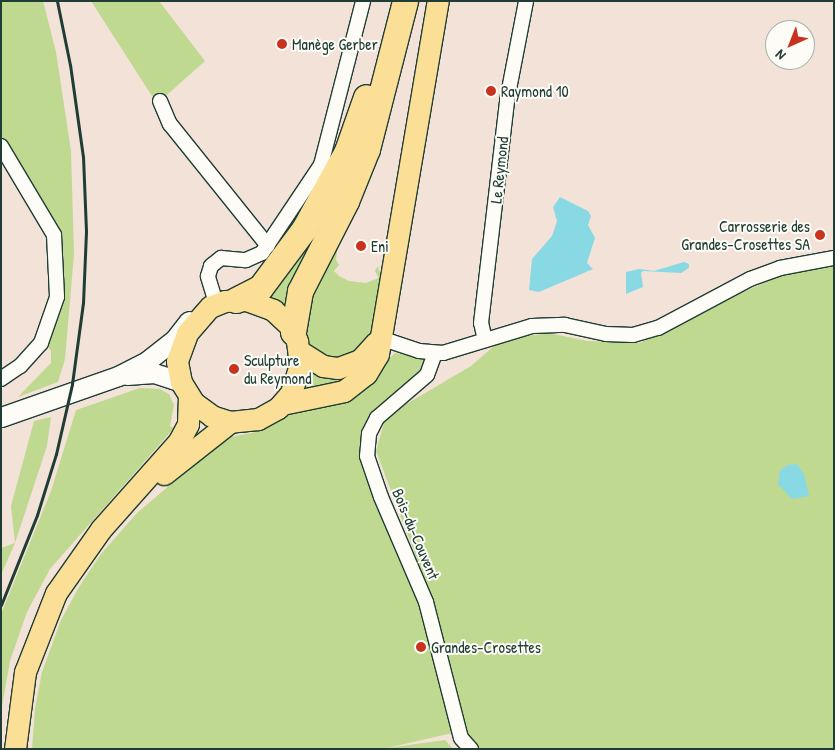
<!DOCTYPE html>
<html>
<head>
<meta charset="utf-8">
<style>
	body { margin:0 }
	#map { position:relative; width:835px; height:750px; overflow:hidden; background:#f2e2d8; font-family:"Patrick Hand",sans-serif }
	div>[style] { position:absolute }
	.green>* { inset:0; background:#bfd990 }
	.water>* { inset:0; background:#88d9e4 }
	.roads { filter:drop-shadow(1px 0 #1f3d34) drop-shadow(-1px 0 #1f3d34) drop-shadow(0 1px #1f3d34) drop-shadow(0 -1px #1f3d34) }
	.street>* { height:14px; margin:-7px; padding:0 7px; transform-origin:7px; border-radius:7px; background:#fdfcf7 }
	.secondary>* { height:19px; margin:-9.5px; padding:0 9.5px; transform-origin:9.5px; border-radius:9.5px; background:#fdfcf7 }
	.primary>* { height:21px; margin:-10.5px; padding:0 10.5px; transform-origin:10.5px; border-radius:10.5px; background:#fbdf96 }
	.highway>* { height:25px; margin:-12.5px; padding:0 12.5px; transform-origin:12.5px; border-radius:12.5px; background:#fbdf96 }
	.rail>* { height:3px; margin:-1.5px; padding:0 1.5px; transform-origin:1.5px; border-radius:1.5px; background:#1f3d34 }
	.dots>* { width:14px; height:14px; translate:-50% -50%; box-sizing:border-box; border:2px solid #fdfcf7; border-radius:50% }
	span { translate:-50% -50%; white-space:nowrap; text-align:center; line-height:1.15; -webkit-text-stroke:4px #fdfcf7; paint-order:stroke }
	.poi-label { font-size:16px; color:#1f3d34 }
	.left { translate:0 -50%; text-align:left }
	.right { translate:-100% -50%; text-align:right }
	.street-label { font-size:16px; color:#1f3d34 }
	.frame { position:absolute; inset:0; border:2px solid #1f3d34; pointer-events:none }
	.north { position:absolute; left:765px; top:20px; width:50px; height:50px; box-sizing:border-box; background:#fdfcf7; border:1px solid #a4b0a9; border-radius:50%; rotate:224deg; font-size:14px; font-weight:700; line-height:20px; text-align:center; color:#1f3d34 }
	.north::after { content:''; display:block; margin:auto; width:18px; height:22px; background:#c8321e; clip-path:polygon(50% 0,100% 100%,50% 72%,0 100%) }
</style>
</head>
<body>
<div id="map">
	<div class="green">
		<i style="clip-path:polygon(1px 1px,43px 1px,56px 52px,71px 151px,74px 254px,65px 359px,58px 382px,18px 397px,51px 363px,51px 351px,47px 345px,63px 302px,63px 250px,60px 236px,1px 137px)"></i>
		<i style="clip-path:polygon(91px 1px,159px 1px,205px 61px,160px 101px,152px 96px)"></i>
		<i style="clip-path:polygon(328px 201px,284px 313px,261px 299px)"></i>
		<i style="clip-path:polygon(338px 243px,336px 260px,339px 265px,334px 271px,339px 276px,349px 281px,366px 283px,379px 278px,375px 271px,378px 266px,381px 278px,374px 332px,343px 363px,308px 349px,301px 315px)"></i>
		<i style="clip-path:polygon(834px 263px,834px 749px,460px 749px,457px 732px,387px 748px,445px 740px,453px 749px,32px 749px,35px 708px,42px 672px,61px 620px,79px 587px,101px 554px,137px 513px,225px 438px,256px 432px,277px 423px,292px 412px,336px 404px,349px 397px,395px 353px,421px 358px,425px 362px,424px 372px,370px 417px,360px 447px,432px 599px,376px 451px,386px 416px,471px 366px,501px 340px,548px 333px,588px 341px,640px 343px,711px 306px,796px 269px)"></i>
		<i style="clip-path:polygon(306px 363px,358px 376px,297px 395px)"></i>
		<i style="clip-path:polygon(140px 388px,160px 389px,169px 394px,174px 405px,170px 426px,174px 428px,50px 569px,27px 612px,10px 661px,1px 712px,1px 614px,51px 491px,76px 410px)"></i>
		<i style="clip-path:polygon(51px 417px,47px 446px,15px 543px,1px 575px,1px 548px,15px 543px,11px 506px,34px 421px)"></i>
	</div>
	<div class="water">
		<i style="clip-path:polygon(560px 197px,588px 211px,591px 216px,588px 225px,595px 238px,587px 263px,593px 269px,539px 292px,529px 290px,532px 259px,552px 236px,557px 221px,553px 207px)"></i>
		<i style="clip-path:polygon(684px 262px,689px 264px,689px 268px,681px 273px,643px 271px,641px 273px,643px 287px,626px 294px,626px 272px,639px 269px,654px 271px)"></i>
		<i style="clip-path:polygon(797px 464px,804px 474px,809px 496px,792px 499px,778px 484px,780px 470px,788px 465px)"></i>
	</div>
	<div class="roads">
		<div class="street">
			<i style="left:160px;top:101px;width:25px;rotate:67deg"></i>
			<i style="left:170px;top:124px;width:156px;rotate:51.2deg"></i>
			<i style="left:1px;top:146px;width:104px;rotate:59.2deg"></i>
			<i style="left:54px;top:235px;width:62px;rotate:87.2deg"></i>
			<i style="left:57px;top:297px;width:49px;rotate:109.2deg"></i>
			<i style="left:41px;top:343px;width:31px;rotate:132deg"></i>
			<i style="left:20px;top:366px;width:23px;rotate:146deg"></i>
			<i style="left:216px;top:303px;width:28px;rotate:-107deg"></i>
			<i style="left:208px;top:276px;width:10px;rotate:-73deg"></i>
			<i style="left:211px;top:266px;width:13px;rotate:-39deg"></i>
			<i style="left:221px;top:258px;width:25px;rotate:5deg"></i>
			<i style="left:246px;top:260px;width:17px;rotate:-24deg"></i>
			<i style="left:262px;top:253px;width:106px;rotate:-56.2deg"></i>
			<i style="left:321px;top:165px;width:169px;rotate:-75.6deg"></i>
			<i style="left:380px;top:338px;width:41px;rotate:18.4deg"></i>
			<i style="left:419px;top:351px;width:24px;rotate:5deg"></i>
			<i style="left:443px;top:353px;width:93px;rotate:-16.9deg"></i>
			<i style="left:532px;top:326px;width:33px;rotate:-2deg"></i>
			<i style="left:565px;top:325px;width:42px;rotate:12.4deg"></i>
			<i style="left:606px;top:334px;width:27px;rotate:2deg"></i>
			<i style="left:633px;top:335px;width:26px;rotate:-16deg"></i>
			<i style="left:658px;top:328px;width:104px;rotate:-28deg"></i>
			<i style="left:750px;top:279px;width:32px;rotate:-20deg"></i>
			<i style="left:780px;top:268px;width:55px;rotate:-10.5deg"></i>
			<i style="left:485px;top:340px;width:17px;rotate:-103deg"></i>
			<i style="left:481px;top:323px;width:225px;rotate:-83.3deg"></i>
			<i style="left:507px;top:100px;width:101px;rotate:-79.1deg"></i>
			<i style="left:435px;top:353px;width:23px;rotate:110deg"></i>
			<i style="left:427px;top:375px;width:66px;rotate:139.3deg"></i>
			<i style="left:377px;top:418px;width:18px;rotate:117deg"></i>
			<i style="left:369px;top:434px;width:22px;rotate:95deg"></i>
			<i style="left:367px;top:456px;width:43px;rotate:71.1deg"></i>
			<i style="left:381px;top:497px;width:114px;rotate:66.8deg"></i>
			<i style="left:426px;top:602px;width:140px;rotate:75.6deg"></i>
			<i style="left:461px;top:738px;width:15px;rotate:48deg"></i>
		</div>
		<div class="secondary">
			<i style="left:127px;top:375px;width:27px;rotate:-4deg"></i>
			<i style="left:154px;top:373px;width:28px;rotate:18deg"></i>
			<i style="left:1px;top:417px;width:124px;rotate:-19.3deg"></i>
			<i style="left:118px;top:376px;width:33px;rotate:-27deg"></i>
			<i style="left:147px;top:361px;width:34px;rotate:-38deg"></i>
			<i style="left:174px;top:340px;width:24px;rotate:-52deg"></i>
		</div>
		<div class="primary">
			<i style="left:246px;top:300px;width:29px;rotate:20deg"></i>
			<i style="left:273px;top:310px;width:22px;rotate:43deg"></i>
			<i style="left:289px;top:325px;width:18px;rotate:63deg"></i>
			<i style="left:297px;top:341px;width:24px;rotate:83deg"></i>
			<i style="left:300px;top:365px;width:29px;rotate:108deg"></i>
			<i style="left:291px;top:393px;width:20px;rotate:131deg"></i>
			<i style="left:278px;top:408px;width:23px;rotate:151deg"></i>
			<i style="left:258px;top:419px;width:28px;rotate:174deg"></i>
			<i style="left:230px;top:422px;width:19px;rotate:-162deg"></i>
			<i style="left:212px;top:416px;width:22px;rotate:-144deg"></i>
			<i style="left:194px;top:403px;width:25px;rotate:-122deg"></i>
			<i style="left:181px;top:382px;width:21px;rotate:-101deg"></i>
			<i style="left:177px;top:361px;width:30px;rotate:-70deg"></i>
			<i style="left:187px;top:333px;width:35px;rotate:-49deg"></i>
			<i style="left:210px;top:307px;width:16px;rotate:-22deg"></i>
			<i style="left:225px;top:301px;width:21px;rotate:-3deg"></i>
			<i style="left:299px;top:351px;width:28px;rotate:32deg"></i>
			<i style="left:323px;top:366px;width:15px;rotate:8deg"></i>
			<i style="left:338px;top:368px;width:23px;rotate:-20deg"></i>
			<i style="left:360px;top:360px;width:24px;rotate:-48deg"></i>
			<i style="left:282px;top:404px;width:63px;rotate:-11.8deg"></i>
			<i style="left:344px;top:391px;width:28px;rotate:-38deg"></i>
			<i style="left:366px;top:374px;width:23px;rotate:-59deg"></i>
			<i style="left:378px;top:354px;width:358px;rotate:-80.4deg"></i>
			<i style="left:164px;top:474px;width:84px;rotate:-38.2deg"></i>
			<i style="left:15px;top:749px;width:78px;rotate:-82.6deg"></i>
			<i style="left:25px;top:672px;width:85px;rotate:-68.6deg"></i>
			<i style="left:56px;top:593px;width:78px;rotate:-54.9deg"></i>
			<i style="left:101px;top:529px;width:118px;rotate:-48.4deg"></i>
			<i style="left:179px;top:441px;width:19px;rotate:-62deg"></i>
			<i style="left:188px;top:424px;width:27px;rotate:-88deg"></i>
		</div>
		<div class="highway">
			<i style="left:236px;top:300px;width:27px;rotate:-27deg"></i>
			<i style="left:260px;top:288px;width:74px;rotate:-53.3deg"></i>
			<i style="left:304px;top:229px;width:89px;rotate:-61.1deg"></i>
			<i style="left:347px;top:151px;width:57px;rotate:-70.6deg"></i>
			<i style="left:293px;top:332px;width:42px;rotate:-80.3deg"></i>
			<i style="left:300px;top:291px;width:101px;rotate:-62.9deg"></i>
			<i style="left:346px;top:201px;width:56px;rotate:-68deg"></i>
			<i style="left:367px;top:149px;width:153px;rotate:-75.6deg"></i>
		</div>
	</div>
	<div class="rail">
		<i style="left:1px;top:605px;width:97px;rotate:-68.2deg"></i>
		<i style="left:37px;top:515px;width:64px;rotate:-72.7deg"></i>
		<i style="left:56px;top:454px;width:72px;rotate:-77.1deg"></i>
		<i style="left:72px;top:384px;width:82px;rotate:-82.3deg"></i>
		<i style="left:83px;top:303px;width:72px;rotate:-87.6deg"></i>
		<i style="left:86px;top:231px;width:74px;rotate:-92.3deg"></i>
		<i style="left:83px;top:157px;width:93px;rotate:-98deg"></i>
		<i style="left:70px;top:65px;width:65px;rotate:-101.5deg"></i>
	</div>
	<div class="dots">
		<i style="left:282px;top:44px;background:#c8321e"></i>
		<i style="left:491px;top:91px;background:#c8321e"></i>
		<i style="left:820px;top:235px;background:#c8321e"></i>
		<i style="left:361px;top:246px;background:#c8321e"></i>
		<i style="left:234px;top:369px;background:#c8321e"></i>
		<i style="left:421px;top:647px;background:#c8321e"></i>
	</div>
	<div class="poi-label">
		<span class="left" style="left:292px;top:44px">Manège Gerber</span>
		<span class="left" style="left:501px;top:91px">Raymond 10</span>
		<span class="right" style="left:810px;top:235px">Carrosserie des<br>Grandes-Crosettes SA</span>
		<span class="left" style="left:371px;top:246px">Eni</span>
		<span class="left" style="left:244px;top:369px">Sculpture<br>du Reymond</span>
		<span class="left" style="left:431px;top:647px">Grandes-Crosettes</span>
	</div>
	<div class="street-label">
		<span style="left:499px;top:170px;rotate:-84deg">Le Reymond</span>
		<span style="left:416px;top:534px;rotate:67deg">Bois-du-Couvent</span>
	</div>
	<div class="frame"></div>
	<div class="north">N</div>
</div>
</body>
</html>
